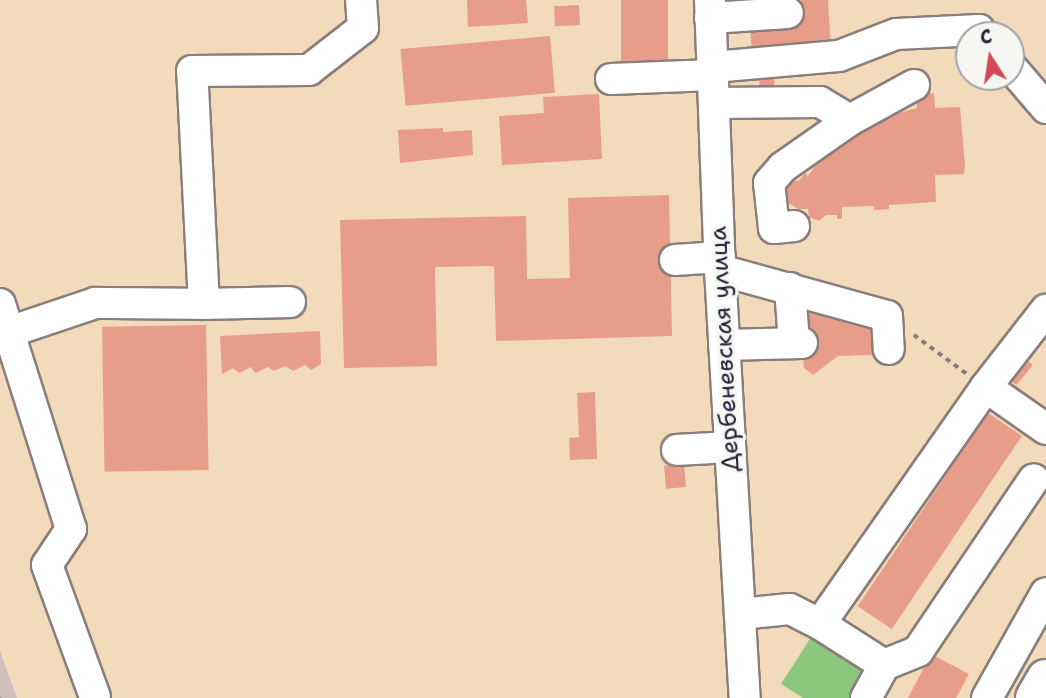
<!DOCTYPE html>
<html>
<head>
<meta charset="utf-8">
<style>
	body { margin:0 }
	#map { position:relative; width:1046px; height:698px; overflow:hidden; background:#f2dbbb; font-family:"Shantell Sans",sans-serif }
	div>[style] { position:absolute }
	.industrial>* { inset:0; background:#d1bfbd }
	.green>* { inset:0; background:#8bc77c }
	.building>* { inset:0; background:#e89d8b; transform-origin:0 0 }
	.path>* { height:3.5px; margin-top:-1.75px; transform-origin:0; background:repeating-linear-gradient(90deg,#8a7e7b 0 5px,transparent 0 10px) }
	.roads { filter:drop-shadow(2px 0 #8a7e7b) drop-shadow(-2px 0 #8a7e7b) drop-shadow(0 2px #8a7e7b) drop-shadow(0 -2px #8a7e7b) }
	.minor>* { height:30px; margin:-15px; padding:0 15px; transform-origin:15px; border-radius:15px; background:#fff }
	.major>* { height:38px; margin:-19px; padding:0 19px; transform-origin:19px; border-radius:19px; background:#fff }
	span { translate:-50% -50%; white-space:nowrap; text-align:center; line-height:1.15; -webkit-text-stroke:7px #f6f6f2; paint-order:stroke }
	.street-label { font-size:24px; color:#22223b }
	.north { position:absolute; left:955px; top:21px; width:70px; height:70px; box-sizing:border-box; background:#f6f6f2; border:2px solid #a1a1a9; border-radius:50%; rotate:348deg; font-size:19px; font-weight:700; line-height:28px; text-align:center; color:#22223b }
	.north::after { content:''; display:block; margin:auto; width:24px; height:32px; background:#d1495b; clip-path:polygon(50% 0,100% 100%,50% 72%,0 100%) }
</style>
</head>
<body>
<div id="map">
	<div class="industrial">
		<i style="clip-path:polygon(0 651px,17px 698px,0 698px)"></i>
	</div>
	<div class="green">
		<i style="clip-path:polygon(815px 631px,874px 667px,856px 698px,803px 698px,781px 684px)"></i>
	</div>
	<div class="building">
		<i style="clip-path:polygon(467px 0,526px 0,528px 23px,468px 27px)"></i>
		<i style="left:621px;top:0;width:47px;height:69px"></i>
		<i style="clip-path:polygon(801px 0,828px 0,831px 49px,752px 56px,750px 24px,802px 21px)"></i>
		<i style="left:579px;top:5px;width:20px;height:25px;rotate:87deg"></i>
		<i style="left:550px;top:36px;width:57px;height:150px;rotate:85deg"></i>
		<i style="left:774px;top:78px;width:16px;height:15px;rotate:86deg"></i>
		<i style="clip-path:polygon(934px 93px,935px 108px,960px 107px,965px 165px,964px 174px,935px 175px,936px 202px,889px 205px,889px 209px,874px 210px,874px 206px,842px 207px,842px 219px,837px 219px,837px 215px,826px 215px,819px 221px,809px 217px,808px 209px,798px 209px,787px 202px,785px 191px,789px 183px,800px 180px,805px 173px,808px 176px,816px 164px,845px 145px,842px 141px,870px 124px,876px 126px,897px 110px,899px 113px,917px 108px,916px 96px,911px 94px)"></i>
		<i style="clip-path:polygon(599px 94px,602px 159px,502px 165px,499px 116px,544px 113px,543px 97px)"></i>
		<i style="clip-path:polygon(443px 128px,443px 132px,472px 130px,473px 155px,400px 163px,398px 130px)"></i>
		<i style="clip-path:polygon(669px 195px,672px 336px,496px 341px,494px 266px,435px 267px,437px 366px,344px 368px,340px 220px,526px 216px,527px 279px,570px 278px,568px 198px)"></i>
		<i style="clip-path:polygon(814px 306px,838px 320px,872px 319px,873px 355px,838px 356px,813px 375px,804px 368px,800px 315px)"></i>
		<i style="left:206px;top:325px;width:145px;height:104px;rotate:89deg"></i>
		<i style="clip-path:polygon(320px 331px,321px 364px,311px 370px,305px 365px,293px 371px,285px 366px,274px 371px,268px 367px,255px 373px,251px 367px,239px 373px,233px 368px,222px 374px,220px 336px)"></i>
		<i style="left:1018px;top:353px;width:19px;height:26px;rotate:39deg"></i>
		<i style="clip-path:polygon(595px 392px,597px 459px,570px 460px,569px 438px,579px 437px,577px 393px)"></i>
		<i style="left:988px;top:413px;width:41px;height:233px;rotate:34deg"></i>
		<i style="left:684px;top:464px;width:23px;height:20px;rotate:85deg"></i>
		<i style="clip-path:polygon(931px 654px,969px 674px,956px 698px,908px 698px)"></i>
	</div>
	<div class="path">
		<i style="left:914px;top:335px;width:66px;rotate:36.3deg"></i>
		<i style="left:0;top:697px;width:1px;rotate:90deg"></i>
	</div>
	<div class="roads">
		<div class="minor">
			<i style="left:710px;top:0;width:270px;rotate:87.9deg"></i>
			<i style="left:720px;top:270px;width:429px;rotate:86.7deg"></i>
			<i style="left:710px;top:18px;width:78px;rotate:-3.7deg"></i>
			<i style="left:713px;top:67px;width:126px;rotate:-5deg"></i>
			<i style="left:839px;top:56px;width:61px;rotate:-21.1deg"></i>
			<i style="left:896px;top:34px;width:83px;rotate:-2.8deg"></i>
			<i style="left:979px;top:30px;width:6px;rotate:51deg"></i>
			<i style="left:1011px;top:67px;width:54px;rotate:49.5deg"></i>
			<i style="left:611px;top:79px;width:102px;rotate:-2.2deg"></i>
			<i style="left:715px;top:103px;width:105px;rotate:-0.5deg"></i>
			<i style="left:820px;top:102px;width:35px;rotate:31deg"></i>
			<i style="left:850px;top:120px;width:73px;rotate:-28.7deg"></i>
			<i style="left:794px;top:226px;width:20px;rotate:174deg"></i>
			<i style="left:774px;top:228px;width:45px;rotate:-96.3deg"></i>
			<i style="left:769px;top:183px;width:21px;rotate:-49deg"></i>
			<i style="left:783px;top:167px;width:82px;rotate:-35deg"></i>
			<i style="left:675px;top:260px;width:45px;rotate:-3.8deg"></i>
			<i style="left:720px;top:270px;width:173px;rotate:15.4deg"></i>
			<i style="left:887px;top:316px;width:33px;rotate:87deg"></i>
			<i style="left:790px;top:288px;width:55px;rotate:85.8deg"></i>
			<i style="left:290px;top:302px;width:86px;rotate:178.7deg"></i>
			<i style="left:204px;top:304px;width:233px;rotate:-92.9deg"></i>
			<i style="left:192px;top:71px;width:117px;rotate:-0.5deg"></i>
			<i style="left:309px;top:70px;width:68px;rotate:-37.9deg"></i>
			<i style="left:363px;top:28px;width:28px;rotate:-94deg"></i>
			<i style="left:0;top:304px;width:236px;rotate:72.5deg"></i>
			<i style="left:71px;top:529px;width:43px;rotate:123.7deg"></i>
			<i style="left:47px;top:565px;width:140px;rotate:70deg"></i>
			<i style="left:9px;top:332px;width:91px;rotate:-18.6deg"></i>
			<i style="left:95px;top:303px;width:109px;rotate:0.5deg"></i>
			<i style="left:724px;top:345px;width:78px;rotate:-1.5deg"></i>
			<i style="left:986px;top:387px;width:98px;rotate:-52.1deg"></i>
			<i style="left:677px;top:450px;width:53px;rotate:-3.2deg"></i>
			<i style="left:740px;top:614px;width:50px;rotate:-5.7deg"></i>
			<i style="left:790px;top:609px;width:34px;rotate:27deg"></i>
			<i style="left:820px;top:624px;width:76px;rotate:32.6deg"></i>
			<i style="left:884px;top:665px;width:37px;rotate:-22deg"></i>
			<i style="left:918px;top:651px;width:207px;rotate:-56deg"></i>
			<i style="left:820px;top:624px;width:289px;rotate:-55deg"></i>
			<i style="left:986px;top:387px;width:73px;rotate:35deg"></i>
			<i style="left:866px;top:698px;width:38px;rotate:-61deg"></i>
			<i style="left:987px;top:698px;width:120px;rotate:-60.7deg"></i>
		</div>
		<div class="major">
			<i style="left:1035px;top:698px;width:22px;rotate:-60deg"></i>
		</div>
	</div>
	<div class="street-label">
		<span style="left:725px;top:349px;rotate:-93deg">Дербеневская улица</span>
	</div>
	<div class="north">С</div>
</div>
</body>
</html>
